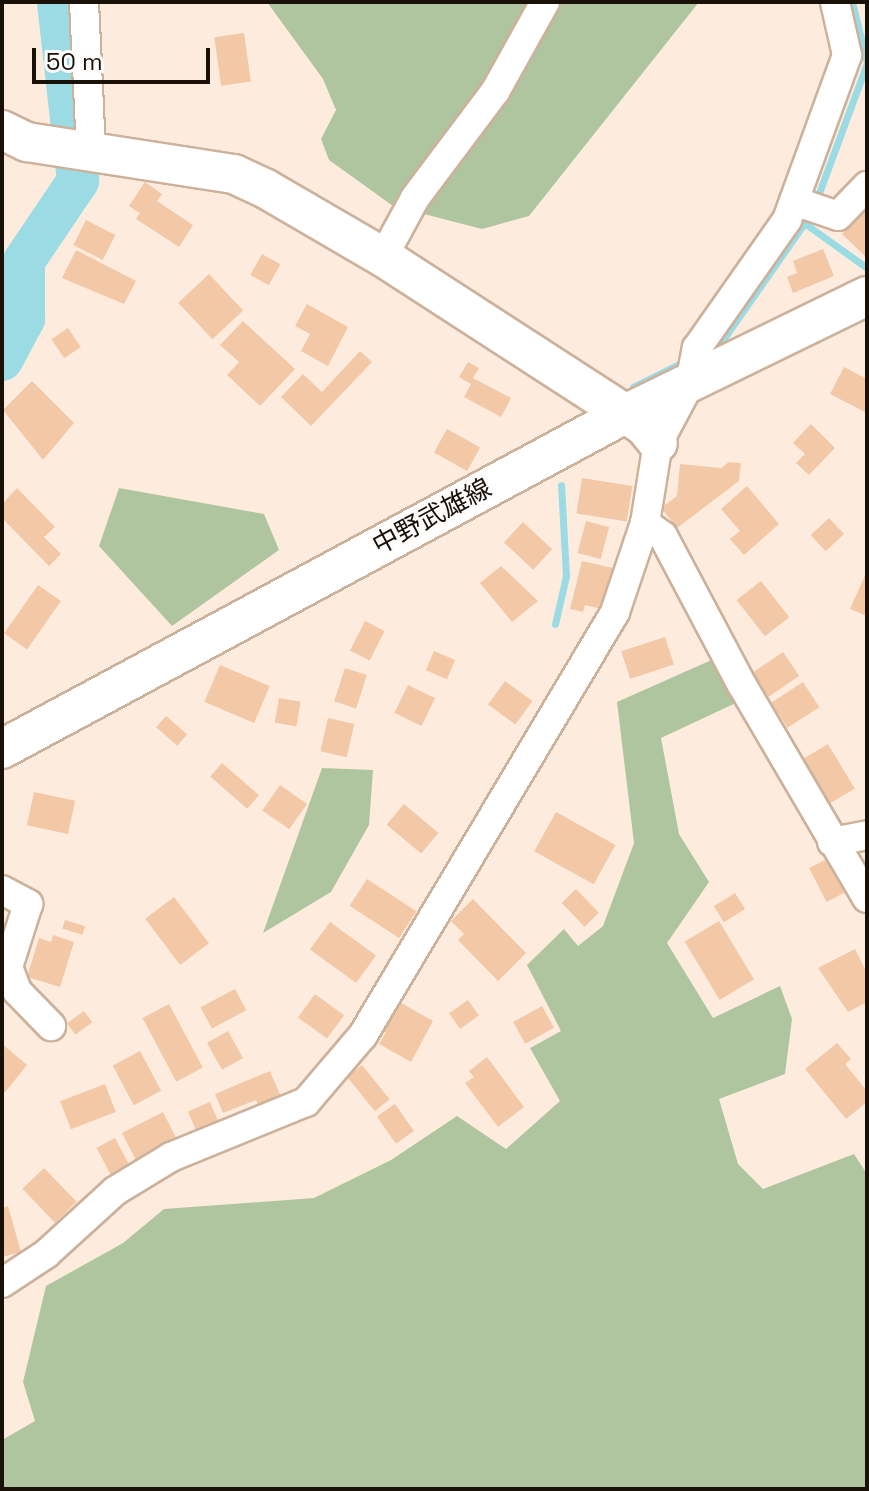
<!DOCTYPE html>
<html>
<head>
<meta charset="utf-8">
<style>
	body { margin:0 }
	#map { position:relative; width:869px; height:1491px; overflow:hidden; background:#fdecde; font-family:"Space Grotesk","Noto Sans JP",sans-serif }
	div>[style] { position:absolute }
	.green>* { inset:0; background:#afc5a0 }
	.stream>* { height:7px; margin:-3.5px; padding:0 3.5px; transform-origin:3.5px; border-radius:3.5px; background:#9bdbe4 }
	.river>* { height:42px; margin:-21px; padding:0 21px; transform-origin:21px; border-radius:21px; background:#9bdbe4 }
	.building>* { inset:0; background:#f2c8a6; transform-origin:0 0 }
	.roads { filter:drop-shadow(2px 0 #ccb19b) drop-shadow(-2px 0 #ccb19b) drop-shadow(0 2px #ccb19b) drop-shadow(0 -2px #ccb19b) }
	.street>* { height:28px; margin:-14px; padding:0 14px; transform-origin:14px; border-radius:14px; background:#fff }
	.secondary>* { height:38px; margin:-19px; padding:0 19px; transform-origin:19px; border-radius:19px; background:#fff }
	span { translate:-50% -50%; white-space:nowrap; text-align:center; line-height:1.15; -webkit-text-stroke:6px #fcfcfc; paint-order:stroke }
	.street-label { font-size:26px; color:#191008 }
	.frame { position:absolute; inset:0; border:4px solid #191008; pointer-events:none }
	.scale { position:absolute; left:32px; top:48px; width:178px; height:36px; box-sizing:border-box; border:4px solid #191008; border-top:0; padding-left:10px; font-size:24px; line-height:28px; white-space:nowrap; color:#191008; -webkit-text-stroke:6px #fcfcfc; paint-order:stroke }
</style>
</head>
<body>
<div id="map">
	<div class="green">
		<i style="clip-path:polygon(267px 2px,699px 2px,529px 216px,482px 229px,393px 206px,329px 160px,321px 139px,336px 110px,323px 79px)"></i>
		<i style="clip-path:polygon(119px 488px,264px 514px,279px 550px,172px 626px,99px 546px)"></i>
		<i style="clip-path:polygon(716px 658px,740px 701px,661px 738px,679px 834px,709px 882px,667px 943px,713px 1018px,780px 986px,792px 1019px,785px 1074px,719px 1099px,738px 1164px,763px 1189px,854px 1154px,867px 1174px,867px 1489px,2px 1489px,2px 1440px,35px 1421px,23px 1382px,46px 1286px,123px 1243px,164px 1209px,314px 1198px,391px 1160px,457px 1116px,506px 1149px,560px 1101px,530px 1048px,561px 1031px,527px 965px,564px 929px,578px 946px,603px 926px,634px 843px,617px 702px)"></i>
		<i style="clip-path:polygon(322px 768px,373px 770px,369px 825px,331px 892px,263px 933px)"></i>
	</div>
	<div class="stream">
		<i style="left:816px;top:201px;width:147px;rotate:-69.7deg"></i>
		<i style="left:867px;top:63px;width:63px;rotate:-103.8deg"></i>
		<i style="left:807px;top:225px;width:74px;rotate:35.6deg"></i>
		<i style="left:707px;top:350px;width:14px;rotate:-25deg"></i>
		<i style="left:720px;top:344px;width:161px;rotate:-55.1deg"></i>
		<i style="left:633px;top:387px;width:58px;rotate:-26.6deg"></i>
		<i style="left:555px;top:624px;width:49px;rotate:-77.1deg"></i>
		<i style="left:566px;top:576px;width:91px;rotate:-93.1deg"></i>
	</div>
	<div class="river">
		<i style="left:2px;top:360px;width:47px;rotate:-61.8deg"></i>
		<i style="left:24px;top:319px;width:58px;rotate:-90deg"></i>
		<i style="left:24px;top:261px;width:97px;rotate:-56deg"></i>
		<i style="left:78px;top:181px;width:180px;rotate:-96.4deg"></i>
	</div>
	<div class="building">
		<i style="left:244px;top:33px;width:49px;height:30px;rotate:82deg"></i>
		<i style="clip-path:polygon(145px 182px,162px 194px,157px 201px,193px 225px,179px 247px,136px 219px,140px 213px,129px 206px)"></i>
		<i style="clip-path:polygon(867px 209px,867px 254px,865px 256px,842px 234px)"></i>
		<i style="left:86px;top:220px;width:33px;height:28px;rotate:27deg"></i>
		<i style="clip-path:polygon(823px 249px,834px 276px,793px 293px,787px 277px,797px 273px,793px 261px)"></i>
		<i style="clip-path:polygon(76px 250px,136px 281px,124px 304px,62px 278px)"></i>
		<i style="left:262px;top:254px;width:21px;height:24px;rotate:29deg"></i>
		<i style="left:209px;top:274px;width:50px;height:42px;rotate:47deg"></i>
		<i style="clip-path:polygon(307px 304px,348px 327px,328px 366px,301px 351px,310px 334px,295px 326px)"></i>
		<i style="clip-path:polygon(243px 321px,295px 369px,260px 406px,227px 375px,239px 362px,220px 345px)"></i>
		<i style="left:68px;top:328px;width:23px;height:20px;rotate:56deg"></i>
		<i style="clip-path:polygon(360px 351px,372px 362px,311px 426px,281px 397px,303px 374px,322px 392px)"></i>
		<i style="clip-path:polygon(468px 362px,479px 368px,473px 378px,511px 398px,501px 417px,464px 397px,471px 384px,459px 377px)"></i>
		<i style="clip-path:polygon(844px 367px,867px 379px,867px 413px,830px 394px)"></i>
		<i style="clip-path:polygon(32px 381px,74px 423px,43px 460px,3px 410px)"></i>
		<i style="clip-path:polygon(811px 424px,835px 448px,809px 475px,796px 463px,805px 454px,793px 443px)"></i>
		<i style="left:447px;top:429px;width:38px;height:27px;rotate:29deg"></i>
		<i style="clip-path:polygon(729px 462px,741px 463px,739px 481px,677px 528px,661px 508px,677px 496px,680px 464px,721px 468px)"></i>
		<i style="left:582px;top:478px;width:51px;height:36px;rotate:9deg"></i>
		<i style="clip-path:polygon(747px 486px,779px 524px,744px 555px,730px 539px,740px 531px,721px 509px)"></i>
		<i style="clip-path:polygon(17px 488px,55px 527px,44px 537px,61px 554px,49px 566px,2px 518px,2px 504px)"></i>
		<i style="left:829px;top:518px;width:22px;height:25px;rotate:47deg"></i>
		<i style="left:586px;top:521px;width:24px;height:33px;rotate:15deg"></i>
		<i style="left:523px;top:522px;width:40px;height:28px;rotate:43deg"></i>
		<i style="clip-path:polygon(582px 561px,613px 568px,602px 609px,585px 605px,583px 612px,570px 609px)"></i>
		<i style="clip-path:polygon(501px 566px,538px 601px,512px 622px,480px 583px)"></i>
		<i style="clip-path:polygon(867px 571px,867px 616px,850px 609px)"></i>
		<i style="left:761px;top:581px;width:46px;height:31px;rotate:52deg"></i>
		<i style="left:38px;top:585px;width:28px;height:59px;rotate:35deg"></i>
		<i style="left:365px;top:621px;width:22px;height:33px;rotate:27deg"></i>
		<i style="left:665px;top:637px;width:29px;height:46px;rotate:72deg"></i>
		<i style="left:434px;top:651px;width:23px;height:21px;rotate:23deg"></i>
		<i style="left:783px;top:652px;width:29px;height:37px;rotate:56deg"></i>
		<i style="left:220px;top:665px;width:54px;height:40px;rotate:23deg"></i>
		<i style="left:345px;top:668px;width:23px;height:35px;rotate:18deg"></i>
		<i style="left:505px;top:681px;width:34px;height:29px;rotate:36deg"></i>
		<i style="left:803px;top:682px;width:30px;height:38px;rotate:57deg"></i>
		<i style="left:408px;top:685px;width:30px;height:31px;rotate:26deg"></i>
		<i style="left:279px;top:698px;width:22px;height:25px;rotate:10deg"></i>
		<i style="left:166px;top:716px;width:28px;height:15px;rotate:41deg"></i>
		<i style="left:328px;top:718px;width:27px;height:34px;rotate:13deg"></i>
		<i style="left:828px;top:744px;width:52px;height:34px;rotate:59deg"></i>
		<i style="left:222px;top:763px;width:49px;height:18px;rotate:41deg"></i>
		<i style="left:280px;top:785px;width:33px;height:31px;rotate:35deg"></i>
		<i style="left:34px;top:792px;width:42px;height:34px;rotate:12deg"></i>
		<i style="left:404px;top:804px;width:45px;height:27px;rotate:40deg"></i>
		<i style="left:556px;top:812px;width:68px;height:45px;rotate:29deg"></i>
		<i style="left:827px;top:859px;width:38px;height:20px;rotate:63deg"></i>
		<i style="left:367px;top:879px;width:59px;height:32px;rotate:33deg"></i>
		<i style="left:576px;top:889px;width:33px;height:20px;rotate:46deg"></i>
		<i style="left:735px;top:893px;width:19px;height:25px;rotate:58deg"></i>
		<i style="left:174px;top:897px;width:58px;height:36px;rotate:53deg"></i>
		<i style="clip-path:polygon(473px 899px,526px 953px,498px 981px,458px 940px,464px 934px,451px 921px)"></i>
		<i style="left:65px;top:920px;width:21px;height:9px;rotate:17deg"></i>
		<i style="left:719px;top:921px;width:68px;height:40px;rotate:59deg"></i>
		<i style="left:330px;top:922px;width:57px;height:34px;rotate:36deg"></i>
		<i style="clip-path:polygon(53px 935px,74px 942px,60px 987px,27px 977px,39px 938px,51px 942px)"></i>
		<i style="clip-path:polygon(855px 949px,867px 973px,867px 1002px,848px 1012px,818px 968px)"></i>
		<i style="left:235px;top:989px;width:24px;height:39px;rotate:62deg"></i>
		<i style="left:315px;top:994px;width:36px;height:29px;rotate:36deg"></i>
		<i style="clip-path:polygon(396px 1000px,433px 1021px,411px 1062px,379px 1044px,386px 1032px,381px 1029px)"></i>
		<i style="left:468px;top:1000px;width:19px;height:23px;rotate:55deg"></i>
		<i style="left:169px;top:1004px;width:72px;height:30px;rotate:62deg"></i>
		<i style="left:542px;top:1006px;width:25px;height:33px;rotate:61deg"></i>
		<i style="left:84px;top:1011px;width:14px;height:21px;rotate:54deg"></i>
		<i style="left:228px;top:1031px;width:31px;height:24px;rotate:61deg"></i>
		<i style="clip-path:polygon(837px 1043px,851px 1059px,845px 1064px,867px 1091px,867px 1102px,846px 1119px,805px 1069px)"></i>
		<i style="clip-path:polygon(2px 1044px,27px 1065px,2px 1096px)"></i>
		<i style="left:140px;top:1051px;width:45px;height:31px;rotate:62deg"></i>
		<i style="clip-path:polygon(487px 1057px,524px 1107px,498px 1127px,465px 1083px,474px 1077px,469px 1071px)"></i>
		<i style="left:362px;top:1065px;width:44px;height:19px;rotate:51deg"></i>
		<i style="clip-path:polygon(270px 1071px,282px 1099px,259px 1108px,256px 1100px,223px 1113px,215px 1094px)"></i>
		<i style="left:105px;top:1084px;width:30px;height:48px;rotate:69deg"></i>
		<i style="left:210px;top:1102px;width:21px;height:24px;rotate:67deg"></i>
		<i style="left:395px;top:1104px;width:33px;height:22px;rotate:55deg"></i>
		<i style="left:163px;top:1112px;width:30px;height:46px;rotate:63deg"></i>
		<i style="left:115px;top:1138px;width:34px;height:21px;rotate:62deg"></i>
		<i style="left:44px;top:1168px;width:47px;height:30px;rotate:46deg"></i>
		<i style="clip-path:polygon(8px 1206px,21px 1252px,2px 1257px,2px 1208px)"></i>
	</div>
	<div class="roads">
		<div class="street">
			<i style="left:84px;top:2px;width:150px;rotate:87.3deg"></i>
			<i style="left:794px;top:201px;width:46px;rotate:18.8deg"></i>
			<i style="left:838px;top:216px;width:42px;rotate:-46deg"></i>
			<i style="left:383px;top:257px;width:67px;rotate:-61.5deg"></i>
			<i style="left:415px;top:198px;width:135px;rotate:-53.1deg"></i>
			<i style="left:496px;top:90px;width:101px;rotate:-60.9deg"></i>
			<i style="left:645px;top:523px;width:22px;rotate:36deg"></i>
			<i style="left:663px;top:536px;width:169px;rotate:62.1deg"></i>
			<i style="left:742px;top:685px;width:247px;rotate:59.6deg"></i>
			<i style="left:832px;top:842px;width:36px;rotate:-11deg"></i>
			<i style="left:2px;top:890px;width:30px;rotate:28deg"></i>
			<i style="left:28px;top:904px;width:66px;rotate:107.6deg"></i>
			<i style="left:8px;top:967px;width:26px;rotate:69deg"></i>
			<i style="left:17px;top:991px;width:49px;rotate:45.8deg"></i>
			<i style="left:2px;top:1283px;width:53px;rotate:-33.4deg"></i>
			<i style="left:46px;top:1254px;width:93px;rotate:-42.4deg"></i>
			<i style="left:115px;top:1191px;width:66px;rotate:-31.3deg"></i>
			<i style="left:171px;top:1157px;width:146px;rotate:-22.2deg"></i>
			<i style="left:306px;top:1102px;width:88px;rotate:-49.6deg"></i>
			<i style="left:363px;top:1035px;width:492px;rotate:-59.2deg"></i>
			<i style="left:615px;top:612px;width:94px;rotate:-71.4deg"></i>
			<i style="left:645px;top:523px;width:81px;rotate:-80.8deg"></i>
			<i style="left:658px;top:443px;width:68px;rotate:-61.9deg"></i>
			<i style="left:690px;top:383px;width:36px;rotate:-79deg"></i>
			<i style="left:697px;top:348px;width:156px;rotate:-54.9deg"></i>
			<i style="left:787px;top:220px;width:176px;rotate:-70deg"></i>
			<i style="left:847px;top:55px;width:54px;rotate:-102.8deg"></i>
		</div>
		<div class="secondary">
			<i style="left:2px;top:130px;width:28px;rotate:26deg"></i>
			<i style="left:27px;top:142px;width:209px;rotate:8.8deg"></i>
			<i style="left:234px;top:174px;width:35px;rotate:25deg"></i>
			<i style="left:266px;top:189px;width:135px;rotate:30.2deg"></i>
			<i style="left:383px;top:257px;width:311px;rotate:32.9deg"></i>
			<i style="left:644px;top:426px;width:22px;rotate:51deg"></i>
			<i style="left:2px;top:749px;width:705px;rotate:-28.27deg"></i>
			<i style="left:623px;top:415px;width:271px;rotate:-26deg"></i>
		</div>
	</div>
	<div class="street-label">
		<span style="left:432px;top:517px;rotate:-28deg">中野武雄線</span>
	</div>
	<div class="frame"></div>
	<div class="scale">50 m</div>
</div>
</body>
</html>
